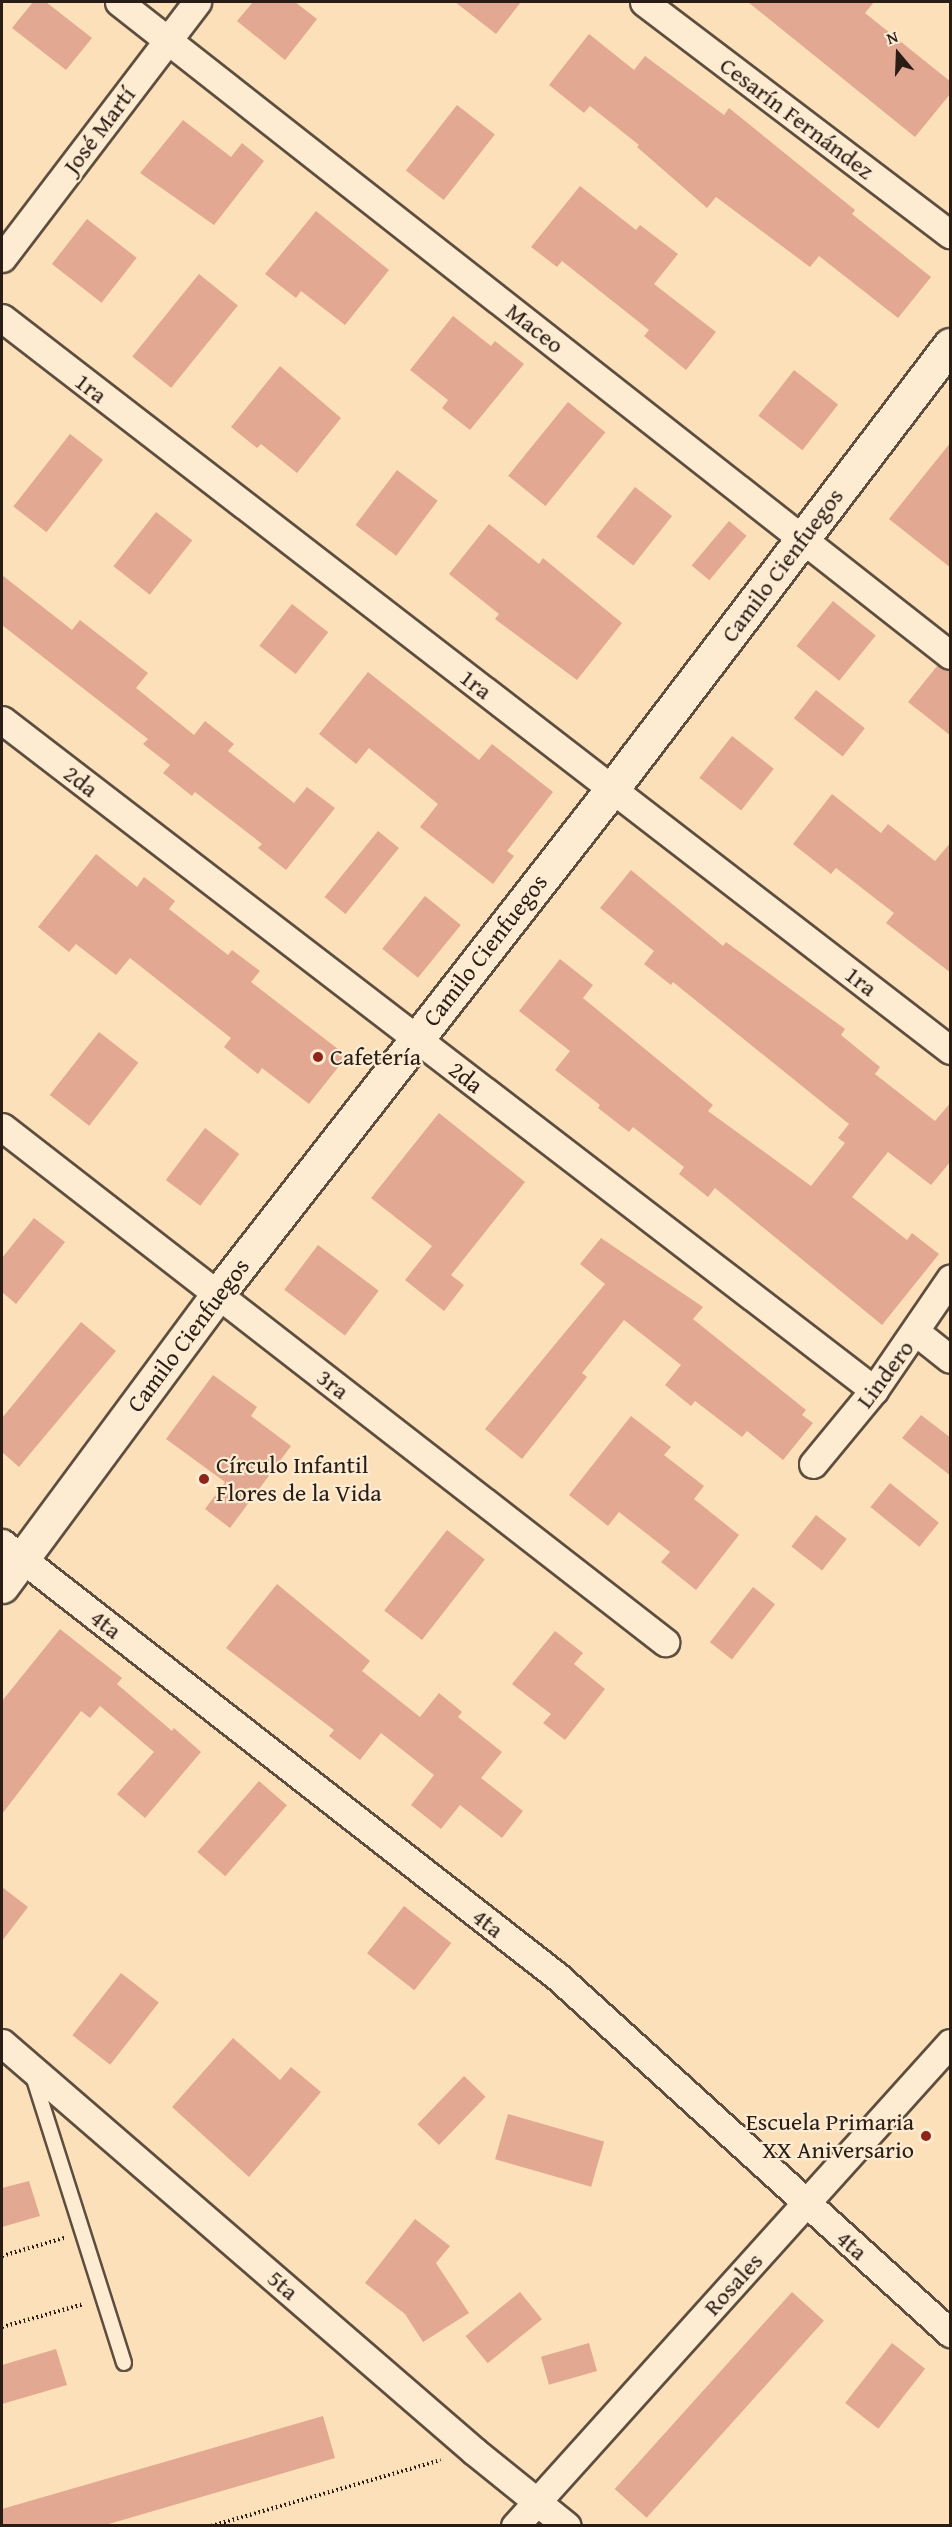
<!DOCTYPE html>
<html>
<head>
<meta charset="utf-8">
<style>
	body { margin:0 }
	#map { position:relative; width:952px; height:2527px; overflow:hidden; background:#fce0ba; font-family:"Gentium Book Plus",serif }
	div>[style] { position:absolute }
	.building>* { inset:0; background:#e3a891; transform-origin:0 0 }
	.path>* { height:4px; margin-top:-2px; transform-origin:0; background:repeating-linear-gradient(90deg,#291d16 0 1.5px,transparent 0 4.5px) }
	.roads { filter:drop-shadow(2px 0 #5e4e3f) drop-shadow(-2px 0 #5e4e3f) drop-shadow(0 2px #5e4e3f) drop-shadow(0 -2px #5e4e3f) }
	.service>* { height:14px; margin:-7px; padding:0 7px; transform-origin:7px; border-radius:7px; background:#fdebd2 }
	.minor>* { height:27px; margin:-13.5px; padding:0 13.5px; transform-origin:13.5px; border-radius:13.5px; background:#fdebd2 }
	.tertiary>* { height:33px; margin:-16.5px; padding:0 16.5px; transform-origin:16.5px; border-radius:16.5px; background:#fdebd2 }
	.dots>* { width:16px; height:16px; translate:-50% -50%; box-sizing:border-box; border:3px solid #fdebd2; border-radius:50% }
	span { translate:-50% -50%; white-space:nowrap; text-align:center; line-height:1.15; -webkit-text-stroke:4.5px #fdebd2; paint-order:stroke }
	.street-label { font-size:24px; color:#291d16 }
	.poi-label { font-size:24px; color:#291d16 }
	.left { translate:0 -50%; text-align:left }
	.right { translate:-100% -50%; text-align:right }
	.frame { position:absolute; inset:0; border:3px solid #291d16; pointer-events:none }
	.north { position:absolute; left:868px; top:24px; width:60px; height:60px; -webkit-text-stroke:4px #fdebd2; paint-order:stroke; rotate:341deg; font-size:16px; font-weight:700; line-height:24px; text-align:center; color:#291d16 }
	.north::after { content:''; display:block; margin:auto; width:21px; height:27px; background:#291d16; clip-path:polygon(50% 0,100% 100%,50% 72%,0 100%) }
</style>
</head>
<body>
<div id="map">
	<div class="building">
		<i style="clip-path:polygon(33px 2px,46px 2px,92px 38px,66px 70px,12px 28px)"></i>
		<i style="clip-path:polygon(253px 2px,295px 2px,317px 19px,285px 60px,237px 21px)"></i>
		<i style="clip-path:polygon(455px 2px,521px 2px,496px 34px)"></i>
		<i style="clip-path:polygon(748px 2px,874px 2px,865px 13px,951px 82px,951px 93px,915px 137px)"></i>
		<i style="clip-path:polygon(589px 34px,634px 70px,645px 56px,724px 115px,729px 108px,855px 210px,852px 214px,931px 277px,898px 318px,819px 256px,810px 267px,716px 197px,707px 208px,637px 147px,639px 145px,590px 106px,584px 113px,549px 85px)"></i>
		<i style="left:457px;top:105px;width:48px;height:83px;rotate:38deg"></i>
		<i style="clip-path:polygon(183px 120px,231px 157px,242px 143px,264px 161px,214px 225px,140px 173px)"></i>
		<i style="clip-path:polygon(580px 186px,636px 230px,640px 225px,678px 254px,654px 284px,716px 332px,686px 370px,644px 336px,649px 330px,562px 261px,557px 267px,531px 247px)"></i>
		<i style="clip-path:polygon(316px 211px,389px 270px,345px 325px,301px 291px,296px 298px,265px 274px)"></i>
		<i style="left:87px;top:219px;width:63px;height:57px;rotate:38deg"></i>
		<i style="left:199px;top:274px;width:50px;height:106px;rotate:39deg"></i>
		<i style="clip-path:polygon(453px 316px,491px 346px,495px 341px,524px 364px,470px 430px,442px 408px,448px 400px,410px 370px)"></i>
		<i style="clip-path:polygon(280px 366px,341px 418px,297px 473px,261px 444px,257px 448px,231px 427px)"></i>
		<i style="left:794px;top:370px;width:56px;height:58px;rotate:38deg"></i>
		<i style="left:568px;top:402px;width:48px;height:95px;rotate:39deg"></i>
		<i style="left:70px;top:434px;width:42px;height:92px;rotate:38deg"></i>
		<i style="clip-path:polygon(951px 442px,951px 568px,889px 519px)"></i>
		<i style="left:397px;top:470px;width:51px;height:69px;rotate:37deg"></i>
		<i style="left:635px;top:487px;width:47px;height:63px;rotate:38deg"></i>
		<i style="left:156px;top:512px;width:46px;height:69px;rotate:38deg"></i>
		<i style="left:729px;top:521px;width:23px;height:58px;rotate:40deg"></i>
		<i style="clip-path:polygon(489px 524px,539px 564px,543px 558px,622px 623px,577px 680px,495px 619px,499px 614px,449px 574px)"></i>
		<i style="clip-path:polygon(2px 575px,72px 630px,80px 620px,148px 673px,136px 688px,194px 735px,205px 721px,234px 744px,228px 751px,294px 803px,307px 787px,335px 808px,286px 870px,258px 848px,262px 844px,195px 792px,192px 796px,163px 773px,170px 765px,143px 744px,148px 739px,2px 625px)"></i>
		<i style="left:833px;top:601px;width:55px;height:58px;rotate:39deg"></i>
		<i style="left:292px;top:604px;width:46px;height:53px;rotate:38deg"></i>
		<i style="clip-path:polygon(938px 665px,951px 670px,951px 736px,908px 702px)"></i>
		<i style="clip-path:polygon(368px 672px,479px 760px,492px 744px,553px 792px,507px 851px,514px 856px,493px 884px,420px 827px,438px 804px,369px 748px,356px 764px,319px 734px)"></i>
		<i style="left:816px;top:690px;width:62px;height:36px;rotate:38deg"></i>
		<i style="left:732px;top:736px;width:53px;height:53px;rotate:38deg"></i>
		<i style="clip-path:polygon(832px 794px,881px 833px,888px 824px,935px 861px,951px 842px,951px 973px,886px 923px,894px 913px,836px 868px,831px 874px,793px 844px)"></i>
		<i style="left:378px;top:831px;width:27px;height:85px;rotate:39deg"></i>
		<i style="clip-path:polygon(96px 854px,137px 887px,144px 877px,175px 901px,169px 909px,228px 955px,232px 950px,260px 971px,251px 982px,347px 1056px,309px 1104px,262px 1068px,258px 1074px,224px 1047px,231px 1038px,130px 958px,116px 975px,76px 944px,69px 952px,38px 927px)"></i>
		<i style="clip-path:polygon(631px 870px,723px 946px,726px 942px,845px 1029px,841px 1035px,880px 1067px,875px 1074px,935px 1121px,951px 1102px,951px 1161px,931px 1185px,888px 1152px,852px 1197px,907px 1240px,912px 1233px,939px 1254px,882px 1325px,715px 1188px,708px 1197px,679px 1174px,684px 1167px,633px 1127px,629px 1132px,598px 1108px,600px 1105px,555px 1070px,570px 1051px,519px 1011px,560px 959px,593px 985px,583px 998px,713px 1105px,708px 1111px,811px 1186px,845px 1143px,838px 1138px,849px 1124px,673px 982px,671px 985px,644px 964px,654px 951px,600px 908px)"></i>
		<i style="left:425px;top:896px;width:46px;height:68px;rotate:39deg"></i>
		<i style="left:99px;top:1032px;width:50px;height:80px;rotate:38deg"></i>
		<i style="clip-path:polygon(439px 1113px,525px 1182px,451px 1275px,464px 1285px,444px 1311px,405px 1280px,432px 1246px,371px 1198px)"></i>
		<i style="left:205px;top:1128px;width:43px;height:65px;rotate:37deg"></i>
		<i style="clip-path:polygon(34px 1218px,65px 1242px,16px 1304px,2px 1292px,2px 1258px)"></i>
		<i style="clip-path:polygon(601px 1238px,703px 1307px,693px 1319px,806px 1410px,802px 1415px,813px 1423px,783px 1460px,747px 1431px,742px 1437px,695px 1401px,691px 1406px,665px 1385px,681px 1365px,624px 1320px,582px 1373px,587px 1377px,522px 1459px,485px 1429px,605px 1284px,580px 1264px)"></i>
		<i style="left:318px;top:1245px;width:76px;height:56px;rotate:37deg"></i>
		<i style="clip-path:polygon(81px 1322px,116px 1351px,19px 1467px,2px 1452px,2px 1418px)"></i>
		<i style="clip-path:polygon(213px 1375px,257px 1407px,251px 1416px,291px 1446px,230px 1528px,205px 1509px,225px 1482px,166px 1439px)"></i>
		<i style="clip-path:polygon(921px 1415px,951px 1438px,951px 1476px,902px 1438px)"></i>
		<i style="clip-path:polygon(631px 1416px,671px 1447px,664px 1455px,704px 1486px,694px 1499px,739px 1535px,696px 1590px,661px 1562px,670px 1552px,619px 1512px,608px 1526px,569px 1495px)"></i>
		<i style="left:890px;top:1483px;width:63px;height:31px;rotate:39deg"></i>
		<i style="left:816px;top:1515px;width:39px;height:40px;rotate:38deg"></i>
		<i style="left:447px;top:1530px;width:48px;height:102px;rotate:38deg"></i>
		<i style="clip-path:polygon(277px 1584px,370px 1661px,362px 1671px,420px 1717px,439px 1693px,462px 1712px,458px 1717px,502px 1752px,481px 1778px,523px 1811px,502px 1838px,460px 1805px,441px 1829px,411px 1805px,434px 1775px,381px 1733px,360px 1760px,329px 1736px,334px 1730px,226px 1648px)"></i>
		<i style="left:753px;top:1587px;width:28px;height:70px;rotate:38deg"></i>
		<i style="clip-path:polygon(60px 1629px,122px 1678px,117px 1684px,172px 1731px,174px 1728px,201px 1752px,145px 1818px,117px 1794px,154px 1752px,100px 1706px,90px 1718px,81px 1711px,2px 1814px,2px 1701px)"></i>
		<i style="clip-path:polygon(555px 1631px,583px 1653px,574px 1664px,605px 1689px,565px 1740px,543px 1723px,551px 1714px,512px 1684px)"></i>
		<i style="left:259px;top:1781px;width:37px;height:94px;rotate:41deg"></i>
		<i style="clip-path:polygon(2px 1887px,28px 1907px,2px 1941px)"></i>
		<i style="left:404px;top:1906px;width:60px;height:60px;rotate:38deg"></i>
		<i style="left:121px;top:1973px;width:48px;height:79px;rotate:38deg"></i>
		<i style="clip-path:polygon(233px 2038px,280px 2080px,291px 2067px,321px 2092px,249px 2177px,172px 2107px)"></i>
		<i style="left:464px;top:2076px;width:30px;height:67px;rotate:44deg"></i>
		<i style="left:508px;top:2114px;width:100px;height:47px;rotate:16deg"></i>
		<i style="clip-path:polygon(29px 2181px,40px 2216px,2px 2227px,2px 2188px)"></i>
		<i style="clip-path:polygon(415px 2219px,450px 2246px,436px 2263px,469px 2313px,423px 2342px,405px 2314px,365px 2283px)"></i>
		<i style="left:520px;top:2292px;width:35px;height:70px;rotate:51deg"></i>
		<i style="left:792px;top:2292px;width:43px;height:265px;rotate:42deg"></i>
		<i style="left:589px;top:2343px;width:29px;height:50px;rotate:74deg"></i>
		<i style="left:892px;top:2343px;width:42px;height:76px;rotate:38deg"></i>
		<i style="clip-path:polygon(56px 2349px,67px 2385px,2px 2404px,2px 2365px)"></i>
		<i style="clip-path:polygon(323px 2416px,335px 2458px,102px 2526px,2px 2526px,2px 2509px)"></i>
	</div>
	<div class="path">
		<i style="left:2px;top:2256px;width:65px;rotate:-16.2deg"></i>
		<i style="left:2px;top:2327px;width:85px;rotate:-15.7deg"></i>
		<i style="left:211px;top:2526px;width:239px;rotate:-16deg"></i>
	</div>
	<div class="roads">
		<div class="service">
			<i style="left:33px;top:2076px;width:301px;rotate:72.4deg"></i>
		</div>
		<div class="minor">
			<i style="left:119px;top:2px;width:1057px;rotate:38.16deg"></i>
			<i style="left:644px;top:2px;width:384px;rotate:37.2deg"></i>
			<i style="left:2px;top:258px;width:322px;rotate:-52.7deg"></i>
			<i style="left:2px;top:318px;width:1198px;rotate:37.67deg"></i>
			<i style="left:2px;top:720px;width:1100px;rotate:37.54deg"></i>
			<i style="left:2px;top:1127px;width:840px;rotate:37.84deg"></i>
			<i style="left:916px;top:1332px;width:43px;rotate:38.5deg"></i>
			<i style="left:813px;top:1464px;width:96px;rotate:-50.5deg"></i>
			<i style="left:874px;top:1390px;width:135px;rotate:-55.6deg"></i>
			<i style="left:2px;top:1543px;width:705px;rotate:37.97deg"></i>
			<i style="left:558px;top:1977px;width:530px;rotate:42.24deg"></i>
			<i style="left:2px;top:2043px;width:624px;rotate:40.84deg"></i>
			<i style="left:474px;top:2451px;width:119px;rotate:38.9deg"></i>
			<i style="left:515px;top:2526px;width:650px;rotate:-47.99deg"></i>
		</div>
		<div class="tertiary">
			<i style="left:2px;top:1586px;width:362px;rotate:-53.5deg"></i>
			<i style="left:217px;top:1295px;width:642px;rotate:-52.02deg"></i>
			<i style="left:612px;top:789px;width:558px;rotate:-52.72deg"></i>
		</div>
	</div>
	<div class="dots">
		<i style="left:318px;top:1057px;background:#8f2418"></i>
		<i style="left:204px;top:1479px;background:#8f2418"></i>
		<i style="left:926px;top:2136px;background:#8f2418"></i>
	</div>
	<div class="street-label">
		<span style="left:797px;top:118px;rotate:37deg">Cesarín Fernández</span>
		<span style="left:99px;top:130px;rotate:-53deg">José Martí</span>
		<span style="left:535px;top:328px;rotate:38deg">Maceo</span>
		<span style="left:91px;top:388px;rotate:38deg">1ra</span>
		<span style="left:782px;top:565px;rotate:-53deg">Camilo Cienfuegos</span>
		<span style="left:476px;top:684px;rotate:38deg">1ra</span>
		<span style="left:81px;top:781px;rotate:38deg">2da</span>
		<span style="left:485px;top:950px;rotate:-52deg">Camilo Cienfuegos</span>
		<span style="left:861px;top:981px;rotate:38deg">1ra</span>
		<span style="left:466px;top:1077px;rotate:38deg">2da</span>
		<span style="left:188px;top:1335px;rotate:-53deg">Camilo Cienfuegos</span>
		<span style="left:885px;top:1374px;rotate:-53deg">Lindero</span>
		<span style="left:333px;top:1384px;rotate:38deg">3ra</span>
		<span style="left:106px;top:1624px;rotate:38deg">4ta</span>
		<span style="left:488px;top:1923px;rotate:38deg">4ta</span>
		<span style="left:852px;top:2245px;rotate:42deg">4ta</span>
		<span style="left:733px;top:2284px;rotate:-48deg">Rosales</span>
		<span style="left:283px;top:2285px;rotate:41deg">5ta</span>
	</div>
	<div class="poi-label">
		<span class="left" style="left:330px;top:1057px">Cafetería</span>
		<span class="left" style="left:216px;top:1479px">Círculo Infantil<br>Flores de la Vida</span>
		<span class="right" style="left:914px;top:2136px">Escuela Primaria<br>XX Aniversario</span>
	</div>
	<div class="frame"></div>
	<div class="north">N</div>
</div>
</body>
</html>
